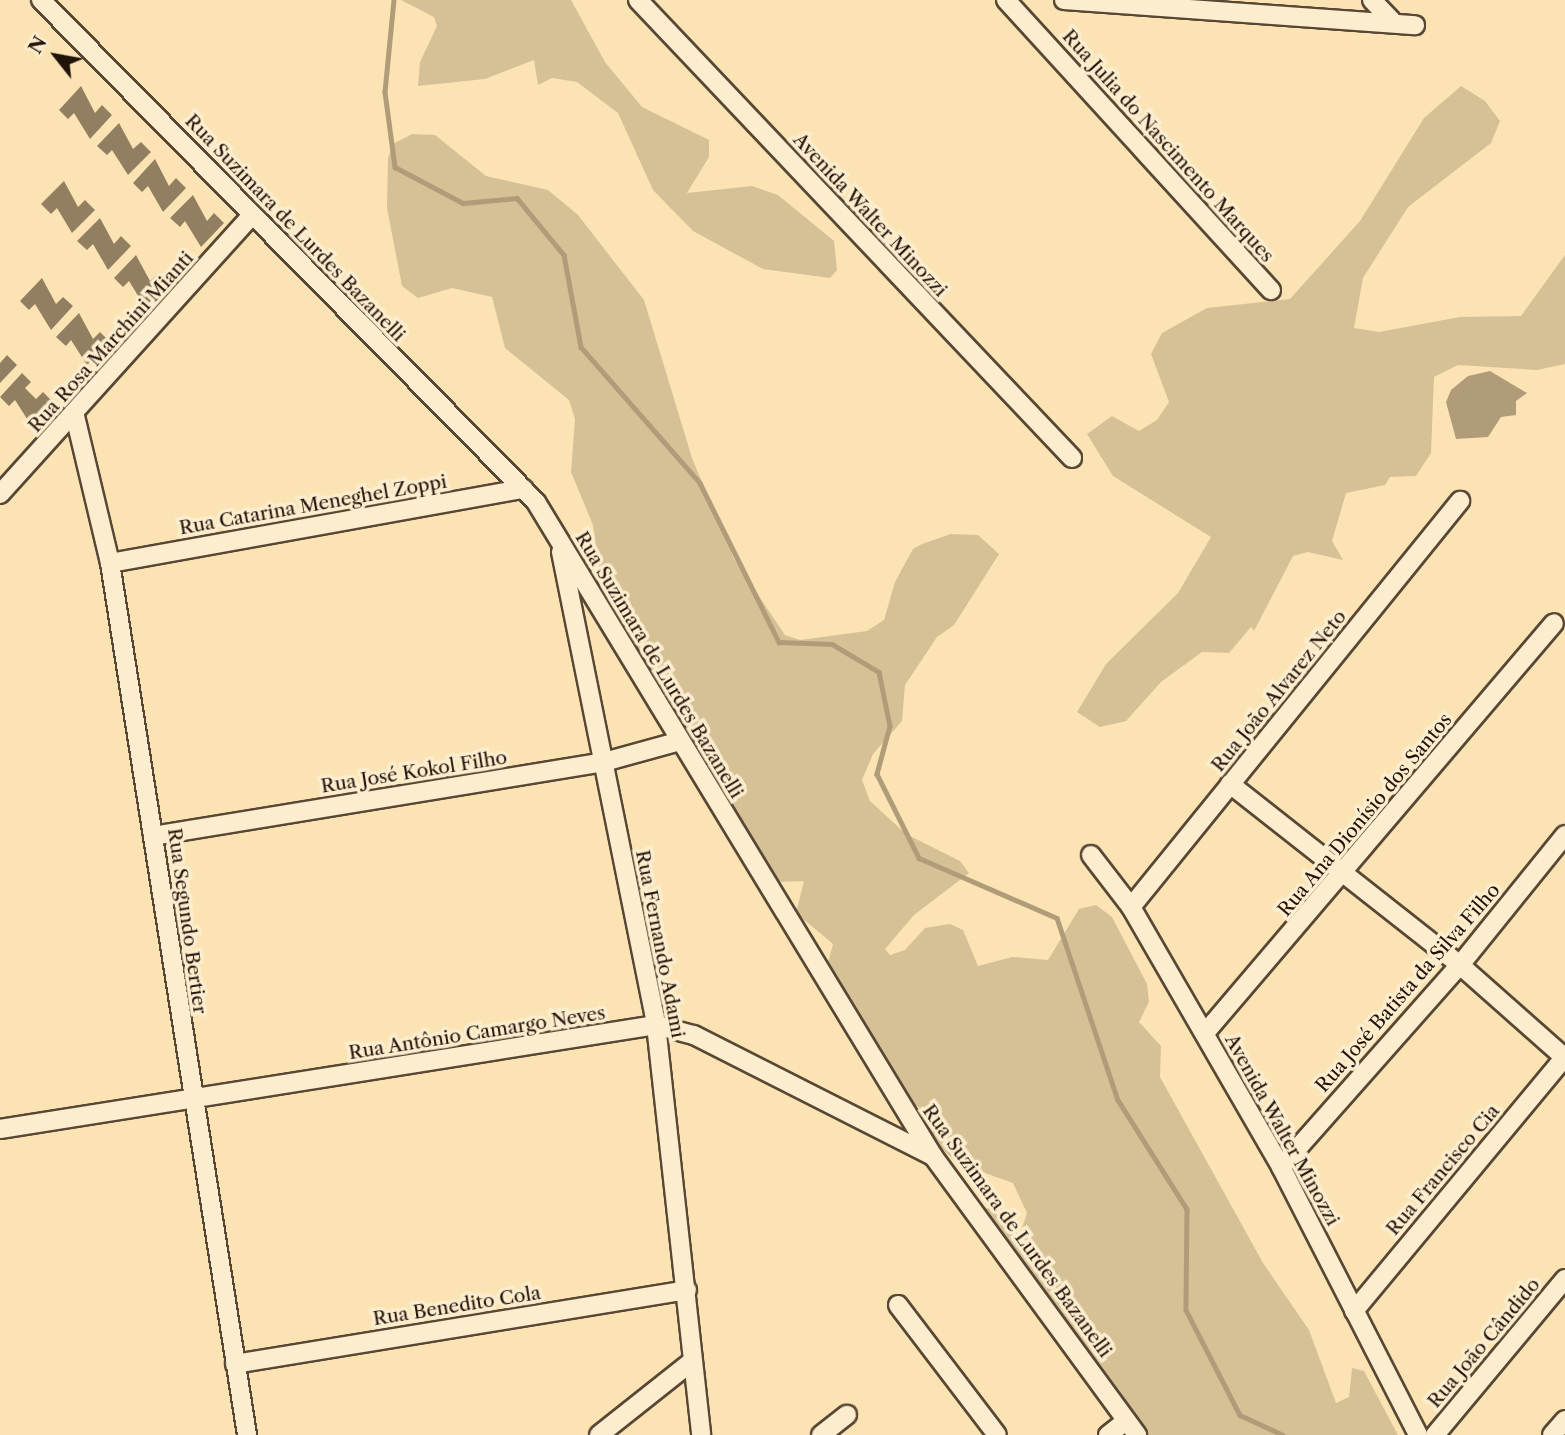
<!DOCTYPE html>
<html>
<head>
<meta charset="utf-8">
<style>
	body { margin:0 }
	#map { position:relative; width:1565px; height:1435px; overflow:hidden; background:#fbe3b3; font-family:"Libre Caslon Text",serif }
	div>[style] { position:absolute }
	.green>* { inset:0; background:#d6c096 }
	.water>* { inset:0; background:#b19c7a }
	.stream>* { height:4.5px; margin:-2.25px; padding:0 2.25px; transform-origin:2.25px; border-radius:2.25px; background:#b19c7a }
	.building>* { inset:0; background:#927f62 }
	.roads { filter:drop-shadow(2px 0 #584734) drop-shadow(-2px 0 #584734) drop-shadow(0 2px #584734) drop-shadow(0 -2px #584734) }
	.minor>* { height:18px; margin:-9px; padding:0 9px; transform-origin:9px; border-radius:9px; background:#fcedce }
	span { translate:-50% -50%; white-space:nowrap; text-align:center; line-height:1.15; -webkit-text-stroke:7px #fcedce; paint-order:stroke }
	.street-label { font-size:19px; color:#21130a }
	.north { position:absolute; left:21px; top:21px; width:70px; height:70px; -webkit-text-stroke:5px #fcedce; paint-order:stroke; rotate:301deg; font-size:19px; font-weight:700; line-height:28px; text-align:center; color:#21130a }
	.north::after { content:''; display:block; margin:auto; width:24px; height:32px; background:#21130a; clip-path:polygon(50% 0,100% 100%,50% 72%,0 100%) }
</style>
</head>
<body>
<div id="map">
	<div class="green">
		<i style="clip-path:polygon(401px 0,571px 0,605px 62px,642px 107px,709px 140px,709px 157px,687px 193px,752px 186px,778px 195px,834px 241px,837px 270px,830px 278px,763px 269px,693px 231px,653px 190px,618px 113px,577px 82px,552px 78px,538px 85px,534px 60px,485px 79px,418px 86px,420px 62px,437px 26px,434px 17px)"></i>
		<i style="clip-path:polygon(1461px 86px,1485px 101px,1500px 121px,1491px 143px,1408px 207px,1363px 278px,1354px 328px,1379px 332px,1460px 317px,1521px 316px,1565px 255px,1565px 364px,1537px 370px,1458px 365px,1434px 377px,1431px 453px,1416px 476px,1390px 477px,1385px 485px,1346px 493px,1332px 541px,1343px 560px,1308px 552px,1293px 556px,1254px 631px,1251px 627px,1229px 653px,1202px 652px,1161px 682px,1126px 721px,1100px 727px,1077px 712px,1106px 664px,1178px 593px,1211px 537px,1113px 476px,1087px 434px,1112px 416px,1139px 431px,1157px 420px,1169px 402px,1151px 354px,1162px 333px,1207px 308px,1290px 299px,1360px 221px,1424px 118px)"></i>
		<i style="clip-path:polygon(412px 134px,435px 135px,486px 176px,548px 190px,578px 215px,644px 300px,692px 458px,734px 559px,785px 635px,800px 640px,867px 631px,884px 620px,895px 582px,913px 549px,922px 544px,951px 534px,978px 535px,999px 554px,954px 625px,937px 637px,905px 685px,902px 721px,873px 754px,862px 780px,870px 801px,906px 834px,960px 861px,969px 873px,914px 915px,885px 949px,890px 955px,905px 950px,925px 928px,950px 924px,963px 930px,978px 966px,1012px 957px,1048px 960px,1079px 909px,1096px 905px,1112px 917px,1147px 984px,1149px 1002px,1139px 1022px,1161px 1046px,1160px 1077px,1263px 1263px,1309px 1330px,1336px 1403px,1349px 1397px,1352px 1368px,1364px 1371px,1398px 1435px,1142px 1435px,979px 1209px,1001px 1207px,1019px 1237px,1027px 1213px,1013px 1183px,957px 1163px,933px 1140px,919px 1107px,894px 1094px,826px 970px,833px 944px,796px 913px,804px 881px,778px 882px,763px 869px,668px 702px,601px 580px,593px 525px,571px 472px,575px 419px,569px 400px,505px 348px,492px 297px,452px 288px,418px 298px,402px 286px,387px 208px,388px 158px,393px 144px)"></i>
	</div>
	<div class="water">
		<i style="clip-path:polygon(1490px 371px,1527px 393px,1516px 401px,1516px 415px,1501px 417px,1488px 437px,1456px 439px,1446px 402px,1451px 390px,1468px 376px)"></i>
	</div>
	<div class="stream">
		<i style="left:394px;top:0;width:92px;rotate:95.6deg"></i>
		<i style="left:385px;top:92px;width:76px;rotate:82.4deg"></i>
		<i style="left:395px;top:167px;width:77px;rotate:27.9deg"></i>
		<i style="left:463px;top:203px;width:54px;rotate:-5.3deg"></i>
		<i style="left:517px;top:198px;width:74px;rotate:50.5deg"></i>
		<i style="left:564px;top:255px;width:94px;rotate:79.5deg"></i>
		<i style="left:581px;top:347px;width:181px;rotate:48.8deg"></i>
		<i style="left:700px;top:483px;width:178px;rotate:63.6deg"></i>
		<i style="left:779px;top:642px;width:53px;rotate:2.2deg"></i>
		<i style="left:832px;top:644px;width:55px;rotate:30.8deg"></i>
		<i style="left:879px;top:672px;width:55px;rotate:78.5deg"></i>
		<i style="left:890px;top:726px;width:50px;rotate:105.2deg"></i>
		<i style="left:877px;top:774px;width:94px;rotate:63.4deg"></i>
		<i style="left:919px;top:858px;width:150px;rotate:23.5deg"></i>
		<i style="left:1057px;top:918px;width:192px;rotate:71.5deg"></i>
		<i style="left:1118px;top:1100px;width:129px;rotate:57.7deg"></i>
		<i style="left:1187px;top:1209px;width:101px;rotate:90.6deg"></i>
		<i style="left:1186px;top:1310px;width:118px;rotate:62.8deg"></i>
		<i style="left:1240px;top:1415px;width:47px;rotate:24.9deg"></i>
	</div>
	<div class="building">
		<i style="clip-path:polygon(81px 86px,95px 113px,102px 105px,112px 115px,90px 139px,74px 113px,68px 119px,59px 110px)"></i>
		<i style="clip-path:polygon(119px 123px,133px 149px,141px 142px,151px 152px,128px 175px,112px 150px,107px 155px,97px 146px)"></i>
		<i style="clip-path:polygon(155px 159px,169px 186px,176px 178px,186px 188px,163px 212px,148px 186px,142px 192px,133px 183px)"></i>
		<i style="clip-path:polygon(64px 181px,78px 207px,85px 200px,95px 210px,72px 233px,57px 208px,51px 214px,41px 204px)"></i>
		<i style="clip-path:polygon(193px 195px,207px 221px,214px 213px,224px 223px,201px 247px,185px 221px,180px 227px,170px 218px)"></i>
		<i style="clip-path:polygon(100px 218px,114px 244px,121px 236px,131px 246px,108px 270px,93px 244px,87px 250px,77px 241px)"></i>
		<i style="clip-path:polygon(136px 255px,150px 281px,157px 274px,168px 283px,145px 307px,129px 281px,123px 287px,114px 278px)"></i>
		<i style="clip-path:polygon(42px 278px,56px 304px,63px 297px,73px 306px,51px 330px,35px 304px,29px 310px,20px 301px)"></i>
		<i style="clip-path:polygon(79px 313px,93px 339px,100px 332px,110px 342px,87px 365px,71px 340px,66px 346px,56px 337px)"></i>
		<i style="clip-path:polygon(7px 355px,17px 365px,0 383px,0 363px)"></i>
		<i style="clip-path:polygon(22px 373px,31px 382px,25px 388px,36px 399px,43px 392px,53px 402px,31px 425px,15px 400px,9px 406px,0 397px)"></i>
	</div>
	<div class="roads">
		<div class="minor">
			<i style="left:41px;top:0;width:705px;rotate:45.4deg"></i>
			<i style="left:536px;top:502px;width:765px;rotate:58.74deg"></i>
			<i style="left:933px;top:1156px;width:346px;rotate:53.8deg"></i>
			<i style="left:638px;top:0;width:631px;rotate:46.54deg"></i>
			<i style="left:1006px;top:0;width:393px;rotate:47.6deg"></i>
			<i style="left:1064px;top:0;width:352px;rotate:4.1deg"></i>
			<i style="left:1372px;top:0;width:28px;rotate:46deg"></i>
			<i style="left:75px;top:416px;width:151px;rotate:76.6deg"></i>
			<i style="left:110px;top:563px;width:883px;rotate:81.07deg"></i>
			<i style="left:0;top:494px;width:375px;rotate:-47.9deg"></i>
			<i style="left:561px;top:552px;width:482px;rotate:78.6deg"></i>
			<i style="left:656px;top:1025px;width:412px;rotate:83.7deg"></i>
			<i style="left:110px;top:563px;width:420px;rotate:-10.2deg"></i>
			<i style="left:1230px;top:784px;width:293px;rotate:38.2deg"></i>
			<i style="left:1460px;top:965px;width:140px;rotate:41.5deg"></i>
			<i style="left:153px;top:836px;width:457px;rotate:-9.3deg"></i>
			<i style="left:604px;top:762px;width:79px;rotate:-15.4deg"></i>
			<i style="left:1091px;top:855px;width:66px;rotate:52.4deg"></i>
			<i style="left:1131px;top:907px;width:300px;rotate:60deg"></i>
			<i style="left:1281px;top:1167px;width:301px;rotate:62.9deg"></i>
			<i style="left:1131px;top:907px;width:523px;rotate:-50.98deg"></i>
			<i style="left:1205px;top:1033px;width:538px;rotate:-49.59deg"></i>
			<i style="left:0;top:1129px;width:664px;rotate:-9.01deg"></i>
			<i style="left:656px;top:1025px;width:39px;rotate:15deg"></i>
			<i style="left:694px;top:1035px;width:268px;rotate:26.9deg"></i>
			<i style="left:1281px;top:1167px;width:270px;rotate:-48.5deg"></i>
			<i style="left:1460px;top:965px;width:167px;rotate:-51.1deg"></i>
			<i style="left:898px;top:1305px;width:163px;rotate:52.7deg"></i>
			<i style="left:1354px;top:1311px;width:330px;rotate:-50.3deg"></i>
			<i style="left:235px;top:1364px;width:458px;rotate:-9.3deg"></i>
			<i style="left:599px;top:1435px;width:116px;rotate:-38.4deg"></i>
			<i style="left:821px;top:1435px;width:33px;rotate:-38deg"></i>
			<i style="left:1108px;top:1435px;width:23px;rotate:-38deg"></i>
			<i style="left:1435px;top:1435px;width:203px;rotate:-50.2deg"></i>
			<i style="left:1552px;top:1435px;width:20px;rotate:-49deg"></i>
		</div>
	</div>
	<div class="street-label">
		<span style="left:1168px;top:146px;rotate:48deg">Rua Julia do Nascimento Marques</span>
		<span style="left:870px;top:215px;rotate:47deg">Avenida Walter Minozzi</span>
		<span style="left:295px;top:228px;rotate:46deg">Rua Suzimara de Lurdes Bazanelli</span>
		<span style="left:111px;top:342px;rotate:-48deg">Rua Rosa Marchini Mianti</span>
		<span style="left:313px;top:505px;rotate:-10deg">Rua Catarina Meneghel Zoppi</span>
		<span style="left:659px;top:665px;rotate:59deg">Rua Suzimara de Lurdes Bazanelli</span>
		<span style="left:1279px;top:691px;rotate:-51deg">Rua João Alvarez Neto</span>
		<span style="left:414px;top:772px;rotate:-9deg">Rua José Kokol Filho</span>
		<span style="left:1365px;top:815px;rotate:-50deg">Rua Ana Dionísio dos Santos</span>
		<span style="left:187px;top:921px;rotate:82deg">Rua Segundo Bertier</span>
		<span style="left:660px;top:944px;rotate:79deg">Rua Fernando Adami</span>
		<span style="left:1408px;top:988px;rotate:-49deg">Rua José Batista da Silva Filho</span>
		<span style="left:477px;top:1033px;rotate:-9deg">Rua Antônio Camargo Neves</span>
		<span style="left:1282px;top:1130px;rotate:61deg">Avenida Walter Minozzi</span>
		<span style="left:1443px;top:1170px;rotate:-50deg">Rua Francisco Cia</span>
		<span style="left:1017px;top:1231px;rotate:54deg">Rua Suzimara de Lurdes Bazanelli</span>
		<span style="left:457px;top:1306px;rotate:-9deg">Rua Benedito Cola</span>
		<span style="left:1484px;top:1343px;rotate:-50deg">Rua João Cândido</span>
	</div>
	<div class="north">N</div>
</div>
</body>
</html>
